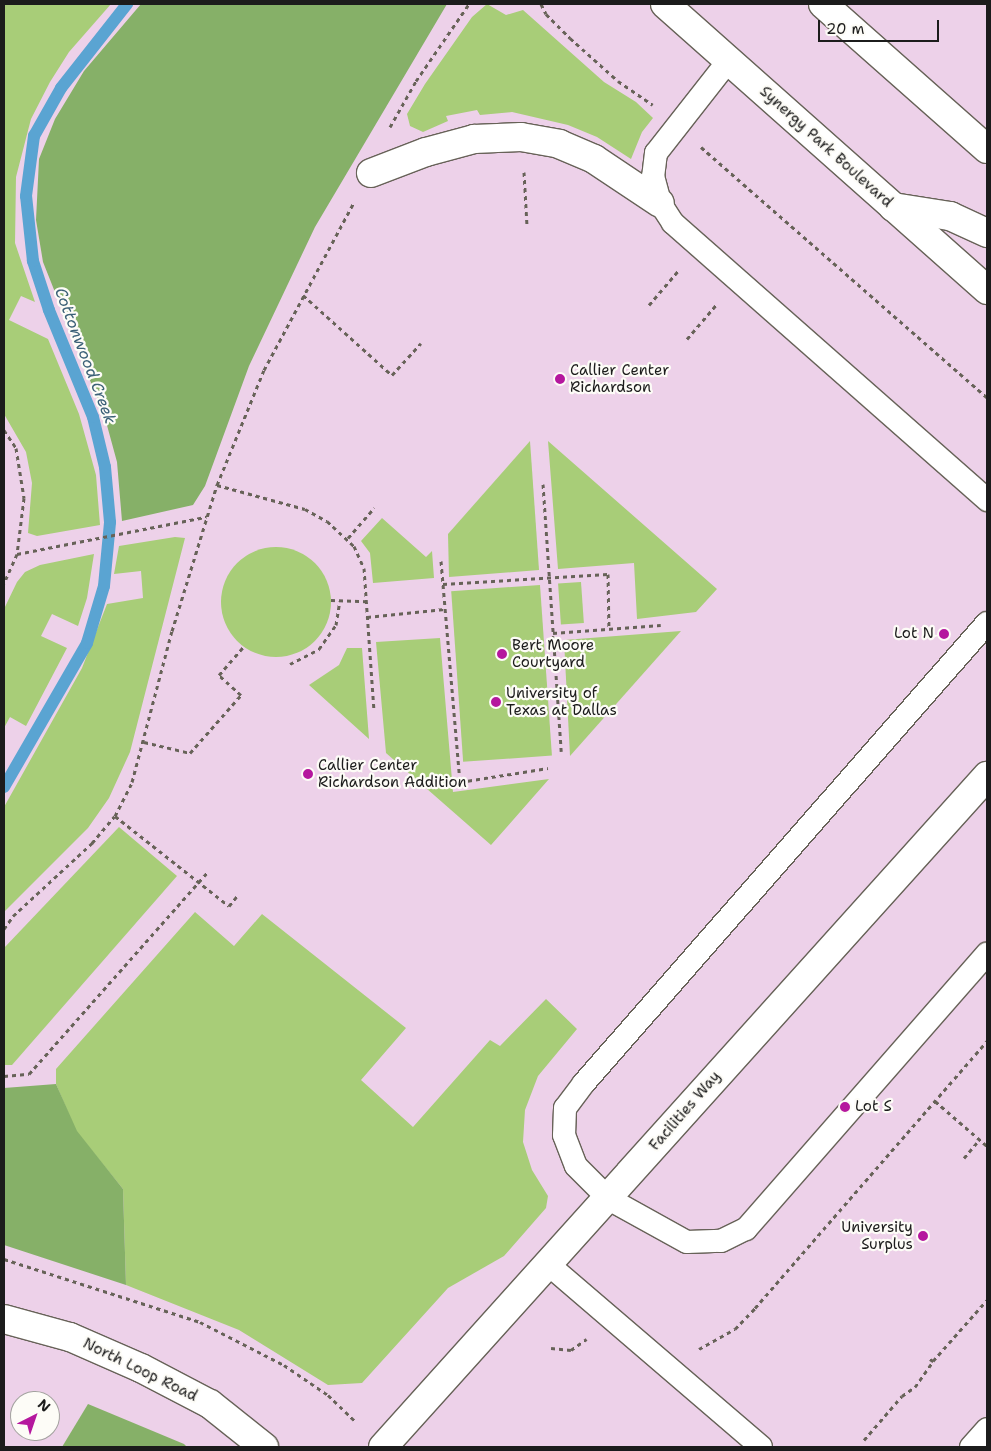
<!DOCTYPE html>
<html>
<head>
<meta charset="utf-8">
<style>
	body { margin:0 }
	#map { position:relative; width:991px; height:1451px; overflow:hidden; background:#f1e3c7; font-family:"Shantell Sans",sans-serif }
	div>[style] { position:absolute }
	.built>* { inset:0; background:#edd1e9 }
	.green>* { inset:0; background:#a8cd78; transform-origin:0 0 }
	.round { border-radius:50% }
	.forest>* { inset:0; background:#86b068 }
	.stream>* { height:12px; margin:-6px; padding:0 6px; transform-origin:6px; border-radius:6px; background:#5aa4d2 }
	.path>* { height:3px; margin-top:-1.5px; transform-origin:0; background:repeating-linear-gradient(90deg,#676258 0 4px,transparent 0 8px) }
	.roads { filter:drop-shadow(1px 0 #676258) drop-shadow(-1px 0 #676258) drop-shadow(0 1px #676258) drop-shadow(0 -1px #676258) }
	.service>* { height:22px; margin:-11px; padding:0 11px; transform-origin:11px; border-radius:11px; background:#fff }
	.pedestrian>* { height:28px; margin:-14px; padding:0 14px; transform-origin:14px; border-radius:14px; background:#fff }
	.minor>* { height:28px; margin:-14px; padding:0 14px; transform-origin:14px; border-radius:14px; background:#fff }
	.tertiary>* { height:28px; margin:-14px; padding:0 14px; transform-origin:14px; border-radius:14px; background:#fff }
	.dots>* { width:14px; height:14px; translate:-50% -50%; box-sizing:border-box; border:2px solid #fdfcf7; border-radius:50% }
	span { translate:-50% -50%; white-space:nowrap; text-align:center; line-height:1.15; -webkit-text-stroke:4.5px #fdfcf7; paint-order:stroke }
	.street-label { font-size:15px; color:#1c1c1c }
	.poi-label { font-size:15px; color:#1c1c1c }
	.left { translate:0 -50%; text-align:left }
	.right { translate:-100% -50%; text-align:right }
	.water-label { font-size:16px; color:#3b6077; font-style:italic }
	.frame { position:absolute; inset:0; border:5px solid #1c1c1c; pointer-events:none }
	.north { position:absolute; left:10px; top:1391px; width:50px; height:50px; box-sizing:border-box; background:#fdfcf7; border:1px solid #a3a29f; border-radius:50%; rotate:41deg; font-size:14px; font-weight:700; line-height:20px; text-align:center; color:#1c1c1c }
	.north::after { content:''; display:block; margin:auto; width:18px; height:22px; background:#b5179e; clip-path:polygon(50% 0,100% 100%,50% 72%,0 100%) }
	.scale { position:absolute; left:818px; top:20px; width:121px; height:22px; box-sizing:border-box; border:2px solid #1c1c1c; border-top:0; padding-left:6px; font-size:15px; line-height:18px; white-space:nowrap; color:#1c1c1c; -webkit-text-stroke:4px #fdfcf7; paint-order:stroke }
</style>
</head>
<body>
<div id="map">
	<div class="built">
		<i style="clip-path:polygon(evenodd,4px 4px,987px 4px,987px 1447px,4px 1447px,4px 4px,20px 1401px,50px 1401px,50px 1431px,20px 1431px,20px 1401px)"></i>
	</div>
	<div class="green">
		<i style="clip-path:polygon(4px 4px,111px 4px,69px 52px,50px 82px,31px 119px,16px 177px,15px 243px,35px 302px,21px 296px,9px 320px,48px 339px,79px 414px,96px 475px,100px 525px,37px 536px,28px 533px,32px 483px,26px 452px,4px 414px)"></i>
		<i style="clip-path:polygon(487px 4px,506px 15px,523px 10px,604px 82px,636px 102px,653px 118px,642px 132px,631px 159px,597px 137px,568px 125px,512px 112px,480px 115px,477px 110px,446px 116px,448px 121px,423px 132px,410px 126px,407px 114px,425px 84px,472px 17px)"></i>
		<i style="clip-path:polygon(530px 441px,539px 570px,449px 577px,448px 534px)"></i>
		<i style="clip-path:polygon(548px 441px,717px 589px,696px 612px,637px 619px,634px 563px,558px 569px)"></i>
		<i style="clip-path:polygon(382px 518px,426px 557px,432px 551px,434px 578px,373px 583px,370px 553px,361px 541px)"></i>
		<i style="clip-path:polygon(175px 537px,185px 538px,130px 752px,109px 798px,88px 828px,4px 912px,4px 807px,82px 668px,107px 604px,143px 598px,141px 571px,114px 574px,119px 546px)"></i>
		<i class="round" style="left:221px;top:547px;width:110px;height:110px"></i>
		<i style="clip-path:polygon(94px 554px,87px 598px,78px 626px,52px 614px,41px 636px,67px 648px,26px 726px,10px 717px,4px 728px,4px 609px,17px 582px,25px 572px,40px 565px)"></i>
		<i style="left:581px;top:582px;width:41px;height:23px;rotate:86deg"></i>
		<i style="left:540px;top:585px;width:171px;height:89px;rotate:86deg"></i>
		<i style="clip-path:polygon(681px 631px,570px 756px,564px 640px)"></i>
		<i style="clip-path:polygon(440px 638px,453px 792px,549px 779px,491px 845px,386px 753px,376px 642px)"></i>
		<i style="clip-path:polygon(347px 648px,362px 648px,369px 739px,309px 685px,339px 665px)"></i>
		<i style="clip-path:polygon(119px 827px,177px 876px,12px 1065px,4px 1065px,4px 948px)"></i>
		<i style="clip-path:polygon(195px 912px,234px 946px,262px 914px,406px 1028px,361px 1080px,413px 1127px,490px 1040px,500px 1046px,546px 999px,577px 1029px,538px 1076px,525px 1110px,523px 1142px,532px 1170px,548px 1196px,546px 1208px,504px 1256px,448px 1288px,362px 1383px,328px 1385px,239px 1330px,126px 1285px,123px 1189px,76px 1131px,56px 1084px,56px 1069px)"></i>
	</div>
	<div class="forest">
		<i style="clip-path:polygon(141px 4px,447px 4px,315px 227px,249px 366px,205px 486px,193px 505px,122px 521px,117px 462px,105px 418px,43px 262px,36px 220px,39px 159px,55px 119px,84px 71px)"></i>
		<i style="clip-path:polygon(56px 1084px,77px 1131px,123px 1189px,126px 1285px,4px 1245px,4px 1088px)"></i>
		<i style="clip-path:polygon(88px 1404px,184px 1444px,187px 1447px,62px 1447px)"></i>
	</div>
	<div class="stream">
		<i style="left:4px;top:787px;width:166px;rotate:-60deg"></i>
		<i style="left:87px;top:643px;width:59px;rotate:-73.4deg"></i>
		<i style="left:104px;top:586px;width:64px;rotate:-84.6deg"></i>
		<i style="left:110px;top:522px;width:55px;rotate:-95.2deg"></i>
		<i style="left:105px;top:467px;width:51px;rotate:-103.5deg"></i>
		<i style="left:93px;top:417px;width:116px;rotate:-112.4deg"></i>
		<i style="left:49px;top:310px;width:52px;rotate:-108.1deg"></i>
		<i style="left:33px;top:261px;width:65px;rotate:-96.1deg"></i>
		<i style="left:26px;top:196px;width:61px;rotate:-82.4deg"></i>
		<i style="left:34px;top:136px;width:55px;rotate:-60.6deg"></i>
		<i style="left:61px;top:88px;width:107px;rotate:-51.8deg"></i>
	</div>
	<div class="path">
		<i style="left:541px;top:4px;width:11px;rotate:63deg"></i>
		<i style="left:546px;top:14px;width:34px;rotate:45deg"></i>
		<i style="left:570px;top:38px;width:64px;rotate:41.9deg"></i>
		<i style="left:618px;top:81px;width:42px;rotate:34.4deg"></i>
		<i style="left:390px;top:127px;width:53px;rotate:-60.5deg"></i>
		<i style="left:416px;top:81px;width:93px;rotate:-55.5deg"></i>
		<i style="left:701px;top:147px;width:380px;rotate:41.2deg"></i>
		<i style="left:524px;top:172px;width:54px;rotate:86.8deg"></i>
		<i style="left:303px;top:295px;width:120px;rotate:42deg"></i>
		<i style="left:392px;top:375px;width:43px;rotate:-47.8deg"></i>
		<i style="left:649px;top:305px;width:45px;rotate:-49.5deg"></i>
		<i style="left:687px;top:339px;width:45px;rotate:-49.5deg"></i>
		<i style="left:4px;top:430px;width:22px;rotate:56deg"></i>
		<i style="left:16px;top:448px;width:51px;rotate:80.9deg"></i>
		<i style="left:24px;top:498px;width:56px;rotate:97.1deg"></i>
		<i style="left:17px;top:554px;width:32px;rotate:114deg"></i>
		<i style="left:543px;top:484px;width:268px;rotate:86.1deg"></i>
		<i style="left:217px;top:485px;width:91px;rotate:15.3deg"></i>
		<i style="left:305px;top:509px;width:25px;rotate:29deg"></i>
		<i style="left:327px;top:521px;width:37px;rotate:43deg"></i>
		<i style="left:354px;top:546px;width:24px;rotate:66deg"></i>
		<i style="left:364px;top:568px;width:142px;rotate:86deg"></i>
		<i style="left:348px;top:538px;width:40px;rotate:-49deg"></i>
		<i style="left:17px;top:554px;width:193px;rotate:-11.1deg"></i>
		<i style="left:441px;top:561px;width:222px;rotate:85.1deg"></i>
		<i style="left:460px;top:782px;width:89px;rotate:-9deg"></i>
		<i style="left:443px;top:584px;width:165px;rotate:-3.5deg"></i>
		<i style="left:608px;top:574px;width:55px;rotate:89deg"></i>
		<i style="left:331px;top:600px;width:35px;rotate:2deg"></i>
		<i style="left:367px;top:617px;width:78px;rotate:-5.9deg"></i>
		<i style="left:553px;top:633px;width:108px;rotate:-4.2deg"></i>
		<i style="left:290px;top:664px;width:33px;rotate:-27deg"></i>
		<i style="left:319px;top:649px;width:29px;rotate:-55deg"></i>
		<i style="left:336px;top:625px;width:24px;rotate:-81deg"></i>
		<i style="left:144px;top:742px;width:47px;rotate:13.4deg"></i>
		<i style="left:190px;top:753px;width:77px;rotate:-48.7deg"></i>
		<i style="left:241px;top:695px;width:30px;rotate:-138deg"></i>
		<i style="left:219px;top:675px;width:37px;rotate:-49deg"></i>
		<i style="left:115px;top:816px;width:145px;rotate:38.3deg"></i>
		<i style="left:229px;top:906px;width:14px;rotate:-51deg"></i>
		<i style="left:4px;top:929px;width:16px;rotate:-55deg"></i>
		<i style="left:13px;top:916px;width:108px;rotate:-42.7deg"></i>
		<i style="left:92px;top:843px;width:35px;rotate:-50deg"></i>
		<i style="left:115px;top:816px;width:38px;rotate:-63deg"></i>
		<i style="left:132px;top:782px;width:156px;rotate:-75.2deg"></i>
		<i style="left:172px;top:631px;width:153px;rotate:-72.9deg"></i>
		<i style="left:217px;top:485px;width:124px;rotate:-67.8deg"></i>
		<i style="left:264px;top:370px;width:191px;rotate:-61.8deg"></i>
		<i style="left:4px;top:1076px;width:25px;rotate:-5deg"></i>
		<i style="left:29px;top:1074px;width:270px;rotate:-48.5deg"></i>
		<i style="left:935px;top:1101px;width:69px;rotate:40.9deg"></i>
		<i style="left:964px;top:1158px;width:25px;rotate:-50deg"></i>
		<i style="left:4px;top:1259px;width:206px;rotate:17.8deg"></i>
		<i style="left:200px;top:1322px;width:94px;rotate:27.1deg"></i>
		<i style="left:284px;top:1365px;width:53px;rotate:34.3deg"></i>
		<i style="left:328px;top:1395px;width:40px;rotate:44deg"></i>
		<i style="left:551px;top:1348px;width:20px;rotate:6deg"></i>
		<i style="left:571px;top:1350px;width:19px;rotate:-35deg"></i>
		<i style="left:699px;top:1349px;width:41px;rotate:-29.1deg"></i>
		<i style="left:735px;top:1329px;width:29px;rotate:-46deg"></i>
		<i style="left:755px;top:1308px;width:354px;rotate:-49deg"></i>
		<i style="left:930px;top:1359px;width:4px;rotate:34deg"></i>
		<i style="left:933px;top:1361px;width:81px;rotate:-48.5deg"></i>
		<i style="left:864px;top:1440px;width:58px;rotate:-49.2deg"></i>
		<i style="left:902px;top:1396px;width:16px;rotate:-35deg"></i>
		<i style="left:915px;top:1387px;width:32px;rotate:-55deg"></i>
	</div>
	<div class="roads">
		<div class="service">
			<i style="left:729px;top:60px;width:118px;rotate:128.1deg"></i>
			<i style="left:656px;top:153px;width:23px;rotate:97deg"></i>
			<i style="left:653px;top:176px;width:28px;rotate:75deg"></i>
			<i style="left:660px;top:203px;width:24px;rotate:57deg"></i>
			<i style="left:673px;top:223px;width:419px;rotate:41.4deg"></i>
			<i style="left:987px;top:623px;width:612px;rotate:131.22deg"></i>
			<i style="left:584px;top:1083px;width:31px;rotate:127deg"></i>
			<i style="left:565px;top:1108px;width:27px;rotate:92deg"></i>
			<i style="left:564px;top:1135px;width:33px;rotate:69deg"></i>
			<i style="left:576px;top:1166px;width:47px;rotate:45deg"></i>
			<i style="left:609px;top:1199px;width:89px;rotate:28.9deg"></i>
			<i style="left:687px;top:1242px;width:34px;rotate:-2deg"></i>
			<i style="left:721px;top:1241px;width:28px;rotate:-26deg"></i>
			<i style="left:746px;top:1229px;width:366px;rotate:-48.8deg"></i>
			<i style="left:549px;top:1265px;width:279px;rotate:40.6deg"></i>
			<i style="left:971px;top:1447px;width:24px;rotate:-48deg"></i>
		</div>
		<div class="pedestrian">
			<i style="left:371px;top:173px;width:59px;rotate:-20.9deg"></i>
			<i style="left:426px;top:152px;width:50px;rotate:-15.2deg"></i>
			<i style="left:474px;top:139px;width:47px;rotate:-2.4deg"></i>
			<i style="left:521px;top:137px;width:39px;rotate:10deg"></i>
			<i style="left:559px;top:144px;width:38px;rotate:23deg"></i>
			<i style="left:594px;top:159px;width:79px;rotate:33.7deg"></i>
		</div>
		<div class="minor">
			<i style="left:4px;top:1319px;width:68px;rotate:15.3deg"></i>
			<i style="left:70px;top:1337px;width:77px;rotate:23.6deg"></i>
			<i style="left:141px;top:1368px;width:78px;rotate:27.6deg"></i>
			<i style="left:210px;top:1404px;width:69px;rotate:38.5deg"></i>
			<i style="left:383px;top:1447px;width:903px;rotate:-48.01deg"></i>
		</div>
		<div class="tertiary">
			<i style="left:665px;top:4px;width:431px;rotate:41.6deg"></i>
			<i style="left:823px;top:4px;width:219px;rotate:41.5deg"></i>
			<i style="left:893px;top:207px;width:58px;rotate:9deg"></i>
			<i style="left:950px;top:216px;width:41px;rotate:24.7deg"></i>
		</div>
	</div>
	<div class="dots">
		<i style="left:560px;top:379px;background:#b5179e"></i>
		<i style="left:944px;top:634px;background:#b5179e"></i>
		<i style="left:502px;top:654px;background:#b5179e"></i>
		<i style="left:496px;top:702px;background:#b5179e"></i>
		<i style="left:308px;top:774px;background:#b5179e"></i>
		<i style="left:845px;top:1107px;background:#b5179e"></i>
		<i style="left:923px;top:1236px;background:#b5179e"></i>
	</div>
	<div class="street-label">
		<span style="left:826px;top:147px;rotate:42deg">Synergy Park Boulevard</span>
		<span style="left:685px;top:1111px;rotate:-49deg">Facilities Way</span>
		<span style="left:140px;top:1370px;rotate:26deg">North Loop Road</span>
	</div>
	<div class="poi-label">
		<span class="left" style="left:570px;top:379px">Callier Center<br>Richardson</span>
		<span class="right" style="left:934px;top:634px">Lot N</span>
		<span class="left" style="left:512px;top:654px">Bert Moore<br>Courtyard</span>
		<span class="left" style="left:506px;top:702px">University of<br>Texas at Dallas</span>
		<span class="left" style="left:318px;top:774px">Callier Center<br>Richardson Addition</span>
		<span class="left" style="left:855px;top:1107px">Lot S</span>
		<span class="right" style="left:913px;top:1236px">University<br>Surplus</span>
	</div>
	<div class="water-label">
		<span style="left:85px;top:356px;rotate:69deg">Cottonwood Creek</span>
	</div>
	<div class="frame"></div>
	<div class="north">N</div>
	<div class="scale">20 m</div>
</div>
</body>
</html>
